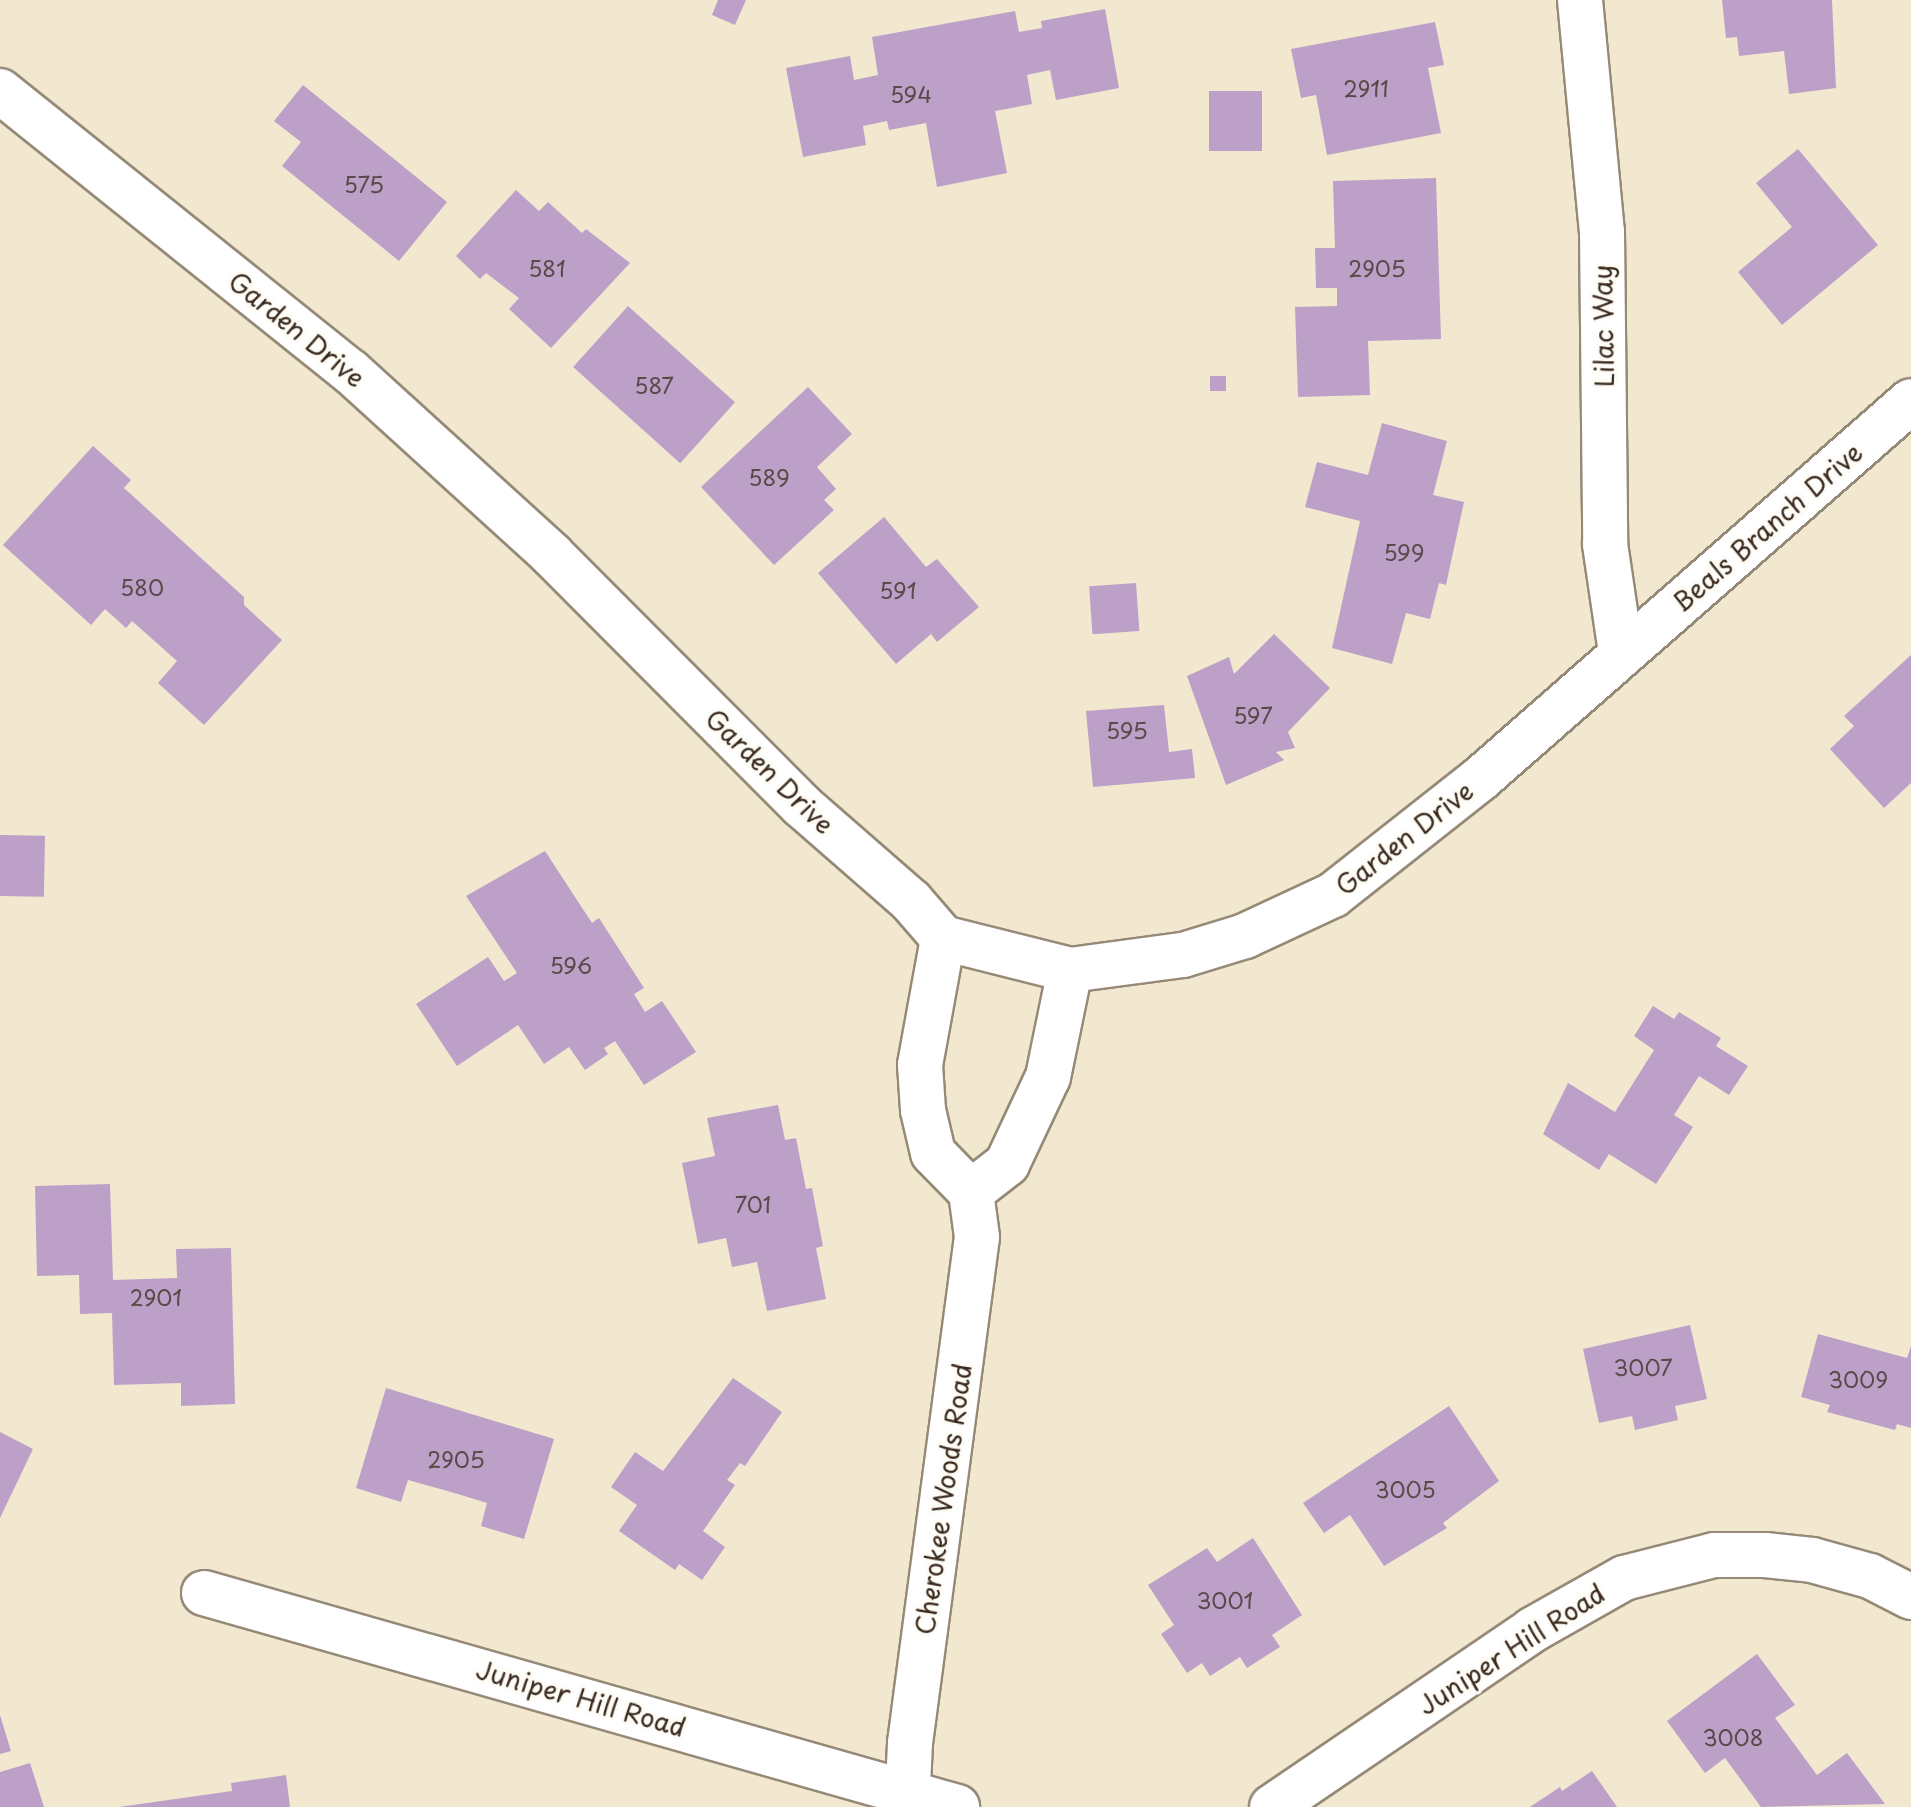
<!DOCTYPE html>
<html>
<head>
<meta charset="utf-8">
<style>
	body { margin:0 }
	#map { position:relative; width:1911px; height:1807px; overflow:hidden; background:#f2e8d0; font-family:"Playpen Sans",sans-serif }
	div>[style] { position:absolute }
	.building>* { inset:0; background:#bca0c7; transform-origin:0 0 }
	.roads { filter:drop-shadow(2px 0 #968977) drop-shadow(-2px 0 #968977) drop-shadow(0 2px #968977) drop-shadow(0 -2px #968977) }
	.minor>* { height:44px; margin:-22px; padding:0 22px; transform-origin:22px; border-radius:22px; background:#fff }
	span { translate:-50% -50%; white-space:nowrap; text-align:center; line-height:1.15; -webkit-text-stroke:7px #fdfcf7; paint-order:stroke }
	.number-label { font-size:22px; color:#5b4848 }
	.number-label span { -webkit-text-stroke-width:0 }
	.street-label { font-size:26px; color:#3b2a1e }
</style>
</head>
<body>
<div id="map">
	<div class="building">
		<i style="clip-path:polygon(718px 0,746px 0,735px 25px,712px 15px)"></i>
		<i style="clip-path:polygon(1722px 0,1832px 0,1836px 88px,1789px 94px,1784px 51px,1739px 56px,1737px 37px,1726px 38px)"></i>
		<i style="clip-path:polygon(1105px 9px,1119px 88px,1056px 100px,1050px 70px,1027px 75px,1032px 104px,995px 111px,1007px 173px,937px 187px,926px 123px,889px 130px,887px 121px,863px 126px,866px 145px,803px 157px,786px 68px,850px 56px,854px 80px,878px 75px,872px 37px,1015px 11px,1019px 32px,1042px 28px,1041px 21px)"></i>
		<i style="clip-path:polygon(1435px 22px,1444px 65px,1428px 68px,1441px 133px,1327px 155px,1316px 95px,1301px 98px,1291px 49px)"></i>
		<i style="clip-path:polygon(303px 85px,447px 202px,399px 261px,282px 166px,301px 142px,274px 121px)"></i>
		<i style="left:1262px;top:91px;width:60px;height:53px;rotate:90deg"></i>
		<i style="clip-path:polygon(1798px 149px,1878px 245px,1782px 325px,1738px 272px,1792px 227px,1756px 183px)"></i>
		<i style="clip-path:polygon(1436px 178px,1441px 339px,1368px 341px,1370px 395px,1298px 397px,1295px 307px,1337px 306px,1337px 288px,1316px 288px,1315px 248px,1335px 248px,1333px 181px)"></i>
		<i style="clip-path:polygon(516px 190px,539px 211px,548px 202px,582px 233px,586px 229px,630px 263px,551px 348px,509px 309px,519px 298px,486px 273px,480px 279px,456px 256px)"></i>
		<i style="left:628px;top:306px;width:144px;height:82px;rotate:42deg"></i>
		<i style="left:1210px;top:376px;width:16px;height:15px"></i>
		<i style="clip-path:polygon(808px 387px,852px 434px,817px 467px,836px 489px,824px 500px,834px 510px,774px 565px,701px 487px)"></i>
		<i style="clip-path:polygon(1382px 423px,1447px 441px,1433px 495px,1464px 502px,1446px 585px,1439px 583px,1430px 619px,1406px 613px,1392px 664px,1332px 648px,1360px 521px,1305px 507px,1317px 462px,1368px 475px)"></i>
		<i style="clip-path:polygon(93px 446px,131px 480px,124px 488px,244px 597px,244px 605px,282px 640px,204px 725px,158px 683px,177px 661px,132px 621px,126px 628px,105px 609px,91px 625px,3px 545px)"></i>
		<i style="clip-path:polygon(884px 517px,926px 567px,937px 559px,979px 607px,937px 642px,931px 634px,896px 664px,818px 573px)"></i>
		<i style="left:1136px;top:583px;width:48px;height:47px;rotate:86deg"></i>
		<i style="clip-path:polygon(1274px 634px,1330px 688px,1288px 732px,1295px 748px,1276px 752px,1284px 760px,1226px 785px,1187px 676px,1229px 657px,1234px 674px)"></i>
		<i style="clip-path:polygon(1911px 655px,1911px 783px,1884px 808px,1830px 749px,1854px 726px,1844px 716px)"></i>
		<i style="clip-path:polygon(1164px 705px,1169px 752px,1192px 749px,1195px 778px,1093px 787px,1086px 711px)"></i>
		<i style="left:0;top:835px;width:45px;height:61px;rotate:1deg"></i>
		<i style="clip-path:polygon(545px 851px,592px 923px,599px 918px,644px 988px,634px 994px,645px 1012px,662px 1001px,696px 1052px,644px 1085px,615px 1041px,604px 1048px,608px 1054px,585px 1070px,569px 1047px,544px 1064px,518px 1025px,457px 1066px,416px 1004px,488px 957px,504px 981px,517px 973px,466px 896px)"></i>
		<i style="clip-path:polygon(1653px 1006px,1674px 1019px,1679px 1012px,1721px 1038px,1716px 1046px,1748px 1066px,1729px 1095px,1699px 1076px,1674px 1115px,1693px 1127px,1656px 1184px,1609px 1154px,1599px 1170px,1543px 1134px,1568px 1083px,1615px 1112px,1654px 1050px,1634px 1036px)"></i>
		<i style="clip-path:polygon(778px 1105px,785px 1140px,796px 1138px,806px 1189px,812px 1188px,823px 1246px,816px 1248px,826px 1299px,767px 1311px,757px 1262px,732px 1267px,726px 1238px,698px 1244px,682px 1163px,715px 1156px,707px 1118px)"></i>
		<i style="clip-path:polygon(110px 1184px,113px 1280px,177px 1278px,176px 1249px,231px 1248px,235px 1404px,181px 1406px,181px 1383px,114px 1385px,112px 1313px,80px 1314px,79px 1275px,37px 1276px,35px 1186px)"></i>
		<i style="clip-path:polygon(1690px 1325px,1707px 1399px,1675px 1406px,1678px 1420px,1635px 1430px,1632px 1416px,1599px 1423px,1583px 1349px)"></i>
		<i style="clip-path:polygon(1818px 1334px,1907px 1358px,1911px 1346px,1911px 1428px,1897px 1424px,1895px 1430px,1827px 1412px,1830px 1405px,1801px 1397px)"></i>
		<i style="clip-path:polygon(733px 1378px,782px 1412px,745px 1466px,740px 1463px,727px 1480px,735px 1485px,703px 1531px,725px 1547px,702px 1580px,679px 1564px,675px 1570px,619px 1531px,637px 1505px,611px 1487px,635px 1452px,663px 1471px)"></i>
		<i style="clip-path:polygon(386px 1388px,554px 1439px,524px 1539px,481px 1526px,487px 1503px,451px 1492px,408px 1480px,401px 1502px,356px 1488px)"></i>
		<i style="clip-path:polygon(1449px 1406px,1499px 1481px,1443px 1523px,1447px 1528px,1384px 1566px,1350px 1515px,1324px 1533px,1303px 1503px)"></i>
		<i style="clip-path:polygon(0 1432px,33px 1449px,0 1518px)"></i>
		<i style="clip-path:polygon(1253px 1538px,1302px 1615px,1272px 1635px,1280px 1647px,1247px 1668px,1240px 1657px,1210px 1676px,1202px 1663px,1187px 1673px,1161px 1634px,1174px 1625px,1148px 1585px,1207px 1548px,1217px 1562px)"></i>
		<i style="clip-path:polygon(1757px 1654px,1795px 1705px,1775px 1718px,1817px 1775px,1847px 1753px,1885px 1804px,1761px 1807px,1725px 1758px,1705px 1773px,1667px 1721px)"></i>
		<i style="clip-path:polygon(0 1715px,11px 1751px,0 1754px)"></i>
		<i style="clip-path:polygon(30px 1763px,44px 1807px,0 1807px,0 1772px)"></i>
		<i style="clip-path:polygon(1592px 1771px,1617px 1807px,1530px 1807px,1560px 1787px,1562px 1791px)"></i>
		<i style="clip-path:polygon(286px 1775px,290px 1807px,119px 1807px,232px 1791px,231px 1783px)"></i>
	</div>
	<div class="roads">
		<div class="minor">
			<i style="left:1580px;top:0;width:233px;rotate:84.6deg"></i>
			<i style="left:1602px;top:232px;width:312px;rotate:89.4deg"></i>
			<i style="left:1605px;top:544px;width:110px;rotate:81.6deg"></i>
			<i style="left:0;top:91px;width:448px;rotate:38.7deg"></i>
			<i style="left:350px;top:371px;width:273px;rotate:42.3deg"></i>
			<i style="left:552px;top:555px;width:353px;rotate:45.1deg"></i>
			<i style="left:801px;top:805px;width:146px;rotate:41.1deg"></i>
			<i style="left:911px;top:901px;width:49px;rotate:49.1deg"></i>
			<i style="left:943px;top:938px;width:131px;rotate:14.1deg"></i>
			<i style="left:1070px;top:970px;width:114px;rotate:-7.6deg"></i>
			<i style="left:1183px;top:955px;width:65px;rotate:-17deg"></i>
			<i style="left:1245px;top:936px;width:97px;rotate:-25deg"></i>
			<i style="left:1333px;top:895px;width:187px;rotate:-38.3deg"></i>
			<i style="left:1480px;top:779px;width:573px;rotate:-41.25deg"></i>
			<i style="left:971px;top:1192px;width:46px;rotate:-37.9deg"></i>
			<i style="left:1007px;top:1164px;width:96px;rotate:-64.8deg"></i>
			<i style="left:1048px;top:1077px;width:109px;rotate:-78.4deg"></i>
			<i style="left:204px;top:1593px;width:783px;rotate:15.86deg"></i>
			<i style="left:907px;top:1807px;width:64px;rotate:-87.3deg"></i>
			<i style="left:910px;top:1743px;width:510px;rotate:-82.46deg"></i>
			<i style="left:977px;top:1237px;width:45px;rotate:-97.6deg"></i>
			<i style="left:971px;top:1192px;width:54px;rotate:-134.3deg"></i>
			<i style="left:933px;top:1153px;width:44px;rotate:-103.1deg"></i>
			<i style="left:923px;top:1110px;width:45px;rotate:-93.8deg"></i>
			<i style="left:920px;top:1065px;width:129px;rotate:-79.7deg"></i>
			<i style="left:1272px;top:1807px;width:315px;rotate:-34.2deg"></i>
			<i style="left:1532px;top:1630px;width:106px;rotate:-29.5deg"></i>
			<i style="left:1624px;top:1578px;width:93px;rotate:-14.3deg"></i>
			<i style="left:1714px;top:1555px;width:51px"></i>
			<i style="left:1765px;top:1555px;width:47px;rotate:6.1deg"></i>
			<i style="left:1812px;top:1560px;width:60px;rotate:15.4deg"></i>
			<i style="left:1870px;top:1576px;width:46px;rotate:27.1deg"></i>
		</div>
	</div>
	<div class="number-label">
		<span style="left:1366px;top:88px">2911</span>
		<span style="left:911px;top:94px">594</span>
		<span style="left:364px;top:184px">575</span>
		<span style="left:547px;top:268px">581</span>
		<span style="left:1377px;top:268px">2905</span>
		<span style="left:654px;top:385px">587</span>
		<span style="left:769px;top:477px">589</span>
		<span style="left:1404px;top:552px">599</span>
		<span style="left:142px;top:587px">580</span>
		<span style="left:898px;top:590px">591</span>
		<span style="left:1253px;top:715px">597</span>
		<span style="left:1127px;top:730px">595</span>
		<span style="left:571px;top:965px">596</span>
		<span style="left:753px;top:1204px">701</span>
		<span style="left:156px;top:1297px">2901</span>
		<span style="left:1643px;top:1367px">3007</span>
		<span style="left:1858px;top:1379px">3009</span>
		<span style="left:456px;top:1459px">2905</span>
		<span style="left:1405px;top:1489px">3005</span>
		<span style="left:1225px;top:1600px">3001</span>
		<span style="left:1733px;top:1737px">3008</span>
	</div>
	<div class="street-label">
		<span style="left:1603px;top:326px;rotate:-91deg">Lilac Way</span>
		<span style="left:297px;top:329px;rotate:39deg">Garden Drive</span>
		<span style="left:1767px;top:527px;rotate:-41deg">Beals Branch Drive</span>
		<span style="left:770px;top:771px;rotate:44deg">Garden Drive</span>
		<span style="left:1404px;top:838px;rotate:-38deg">Garden Drive</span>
		<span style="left:943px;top:1499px;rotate:-82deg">Cherokee Woods Road</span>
		<span style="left:1511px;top:1649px;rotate:-33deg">Juniper Hill Road</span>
		<span style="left:581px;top:1698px;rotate:16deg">Juniper Hill Road</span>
	</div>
</div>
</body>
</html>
